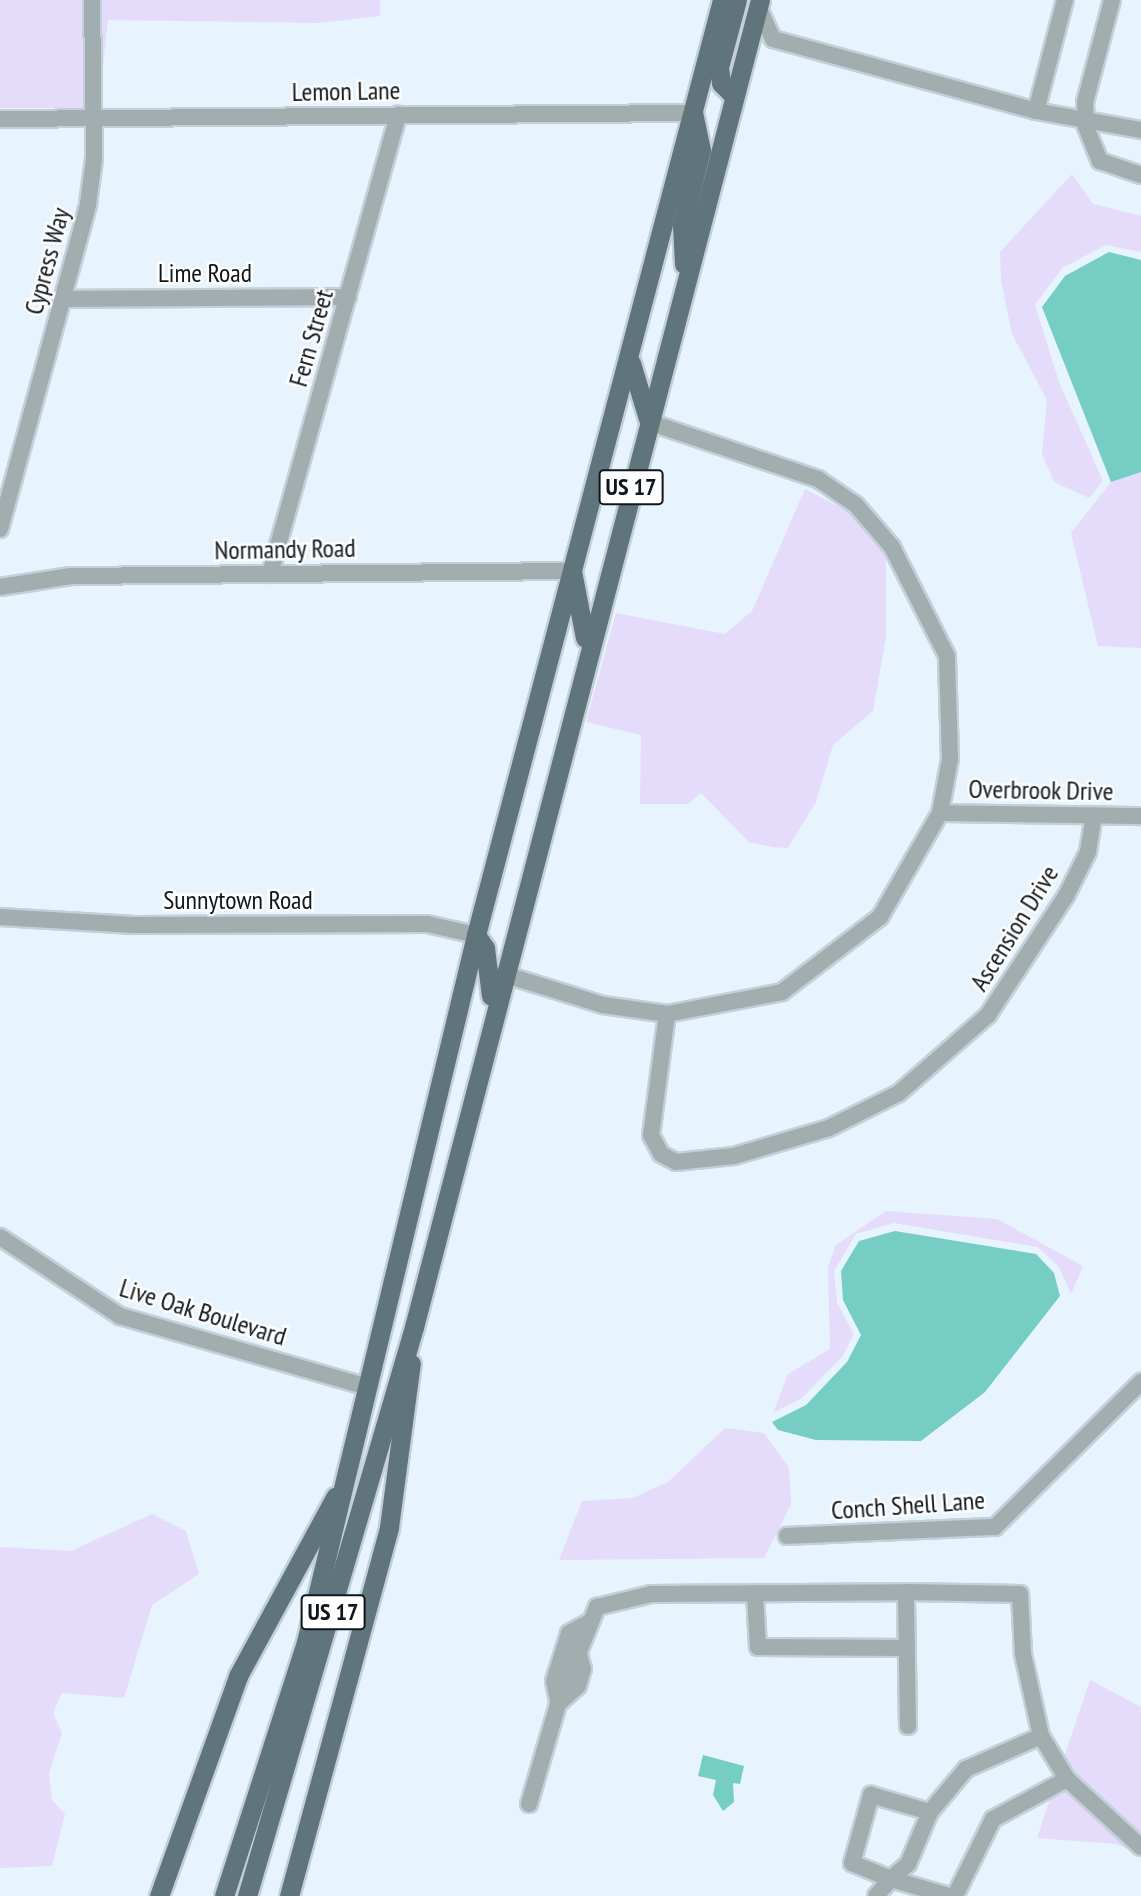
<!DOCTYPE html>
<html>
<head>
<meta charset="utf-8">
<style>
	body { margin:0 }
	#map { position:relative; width:1141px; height:1896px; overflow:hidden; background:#e7f3fd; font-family:"PT Sans Narrow",sans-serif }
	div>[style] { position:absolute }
	.green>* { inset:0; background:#e4dcfa; transform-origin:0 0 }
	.water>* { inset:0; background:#75cdc4 }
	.roads { filter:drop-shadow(2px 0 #c4d0d9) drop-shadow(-2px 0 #c4d0d9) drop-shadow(0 2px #c4d0d9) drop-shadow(0 -2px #c4d0d9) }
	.minor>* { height:16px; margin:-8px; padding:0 8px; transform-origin:8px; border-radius:8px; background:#a2adb0 }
	.major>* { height:19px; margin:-9.5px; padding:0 9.5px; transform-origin:9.5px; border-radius:9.5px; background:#60757b }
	span { translate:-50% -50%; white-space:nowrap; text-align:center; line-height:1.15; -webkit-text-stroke:5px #fefefe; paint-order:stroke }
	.shield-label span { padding:2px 5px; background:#fefefe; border:2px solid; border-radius:5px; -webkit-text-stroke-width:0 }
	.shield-label { font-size:24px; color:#0f161b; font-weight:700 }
	.street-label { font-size:26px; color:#0f161b }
</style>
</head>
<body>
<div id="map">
	<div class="green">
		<i style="left:0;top:0;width:84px;height:108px"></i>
		<i style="clip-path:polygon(100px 0,380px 0,380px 16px,319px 23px,108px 20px,101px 84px)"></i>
		<i style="clip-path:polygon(1072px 174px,1093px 204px,1141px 216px,1141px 252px,1106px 245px,1062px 268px,1035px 305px,1059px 382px,1103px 481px,1089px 498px,1054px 482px,1042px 454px,1047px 400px,1012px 334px,1001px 281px,1000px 252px)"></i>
		<i style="clip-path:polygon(1141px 472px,1141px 648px,1098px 646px,1071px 533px,1111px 482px)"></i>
		<i style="clip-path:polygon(805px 489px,851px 513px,886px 554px,886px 637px,873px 711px,833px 745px,816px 802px,788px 848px,773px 847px,749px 842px,701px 793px,688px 804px,640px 804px,641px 735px,586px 722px,616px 613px,725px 634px,752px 611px)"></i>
		<i style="clip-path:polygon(886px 1211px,997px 1219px,1083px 1266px,1071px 1294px,1059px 1267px,1038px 1247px,894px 1223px,856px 1234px,834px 1271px,837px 1303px,854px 1334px,842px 1357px,802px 1398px,773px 1413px,788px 1374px,830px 1349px,828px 1267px,836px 1245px)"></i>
		<i style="clip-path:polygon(725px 1428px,764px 1433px,789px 1468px,791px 1504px,764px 1558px,559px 1560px,582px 1501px,633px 1498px,668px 1482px)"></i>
		<i style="clip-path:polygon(152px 1514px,186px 1531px,199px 1574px,152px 1605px,124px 1698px,62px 1693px,53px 1713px,62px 1733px,49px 1773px,52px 1800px,65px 1814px,52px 1866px,0 1868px,0 1547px,71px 1551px)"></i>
		<i style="clip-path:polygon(1090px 1680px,1141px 1707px,1141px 1855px,1116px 1844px,1037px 1838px)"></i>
	</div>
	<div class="water">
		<i style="clip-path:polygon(1109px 252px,1141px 260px,1141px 472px,1111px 482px,1042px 307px,1065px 276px)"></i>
		<i style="clip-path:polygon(895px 1231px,1036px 1254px,1054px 1273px,1060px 1296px,985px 1392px,921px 1441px,816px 1440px,778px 1430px,772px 1422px,806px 1405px,847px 1362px,861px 1335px,843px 1300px,841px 1271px,859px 1241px)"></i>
		<i style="clip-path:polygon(703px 1755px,744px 1766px,740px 1784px,733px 1783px,734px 1802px,723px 1811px,713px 1795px,716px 1780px,698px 1776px)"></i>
	</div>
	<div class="roads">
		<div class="minor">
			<i style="left:1112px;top:0;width:106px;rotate:104.8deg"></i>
			<i style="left:1085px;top:102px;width:25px;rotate:88deg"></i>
			<i style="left:1086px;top:127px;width:37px;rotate:68deg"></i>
			<i style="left:1100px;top:161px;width:43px;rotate:18.9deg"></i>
			<i style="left:759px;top:9px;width:33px;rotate:65deg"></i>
			<i style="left:773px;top:39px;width:273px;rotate:15.3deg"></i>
			<i style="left:1036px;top:111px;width:107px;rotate:10.3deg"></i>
			<i style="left:1036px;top:111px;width:115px;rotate:-75.4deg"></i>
			<i style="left:0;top:119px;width:693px;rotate:-0.5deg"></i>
			<i style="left:62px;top:299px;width:286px;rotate:-0.4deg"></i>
			<i style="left:0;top:529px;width:337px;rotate:-74.8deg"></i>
			<i style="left:88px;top:204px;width:45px;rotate:-82.4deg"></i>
			<i style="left:94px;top:159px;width:159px;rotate:-90.7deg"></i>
			<i style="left:270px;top:574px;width:477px;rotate:-74.4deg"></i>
			<i style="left:0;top:587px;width:72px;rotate:-8.8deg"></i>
			<i style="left:71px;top:576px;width:501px;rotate:-0.57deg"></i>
			<i style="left:940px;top:813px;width:201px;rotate:0.9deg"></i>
			<i style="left:0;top:917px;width:134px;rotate:3.4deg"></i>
			<i style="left:134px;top:925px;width:293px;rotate:-0.2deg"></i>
			<i style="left:427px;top:924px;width:50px;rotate:12.7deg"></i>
			<i style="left:503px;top:974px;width:105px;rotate:17.2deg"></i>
			<i style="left:603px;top:1005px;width:65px;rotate:8deg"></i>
			<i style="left:667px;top:1014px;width:117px;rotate:-10.8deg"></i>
			<i style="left:782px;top:992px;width:123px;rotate:-37.4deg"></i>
			<i style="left:880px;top:917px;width:120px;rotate:-60deg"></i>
			<i style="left:940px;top:813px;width:55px;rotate:-79.5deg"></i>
			<i style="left:950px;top:759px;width:103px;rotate:-91.7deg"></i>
			<i style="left:947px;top:656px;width:122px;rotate:-116.8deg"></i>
			<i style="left:892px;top:547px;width:55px;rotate:-130.6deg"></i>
			<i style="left:856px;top:505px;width:46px;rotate:-145.6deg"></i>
			<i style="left:818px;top:479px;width:178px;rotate:-161.4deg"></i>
			<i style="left:667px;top:1014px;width:122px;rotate:97.5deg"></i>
			<i style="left:651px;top:1135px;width:21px;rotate:62deg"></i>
			<i style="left:661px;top:1154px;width:17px;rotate:28deg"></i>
			<i style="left:676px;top:1162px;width:58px;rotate:-5.9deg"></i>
			<i style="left:734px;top:1156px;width:99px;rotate:-16.4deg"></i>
			<i style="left:829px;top:1128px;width:78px;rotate:-26.6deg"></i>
			<i style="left:899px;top:1093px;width:118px;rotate:-41.2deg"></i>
			<i style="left:988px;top:1015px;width:142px;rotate:-56.8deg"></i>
			<i style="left:1066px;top:896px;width:49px;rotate:-63.4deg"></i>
			<i style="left:1088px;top:852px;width:37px;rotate:-81deg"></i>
			<i style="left:0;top:1237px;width:144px;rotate:33.4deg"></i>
			<i style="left:120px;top:1316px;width:257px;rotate:16deg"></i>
			<i style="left:787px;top:1536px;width:208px;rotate:-2.5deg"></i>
			<i style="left:995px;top:1527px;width:206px;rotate:-44.8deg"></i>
			<i style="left:755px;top:1594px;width:53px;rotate:86.8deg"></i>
			<i style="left:758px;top:1647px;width:149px;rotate:0.4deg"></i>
			<i style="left:558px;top:1701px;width:20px;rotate:-101deg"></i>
			<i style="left:554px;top:1681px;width:50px;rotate:-72.6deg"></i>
			<i style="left:569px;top:1633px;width:21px;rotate:-28deg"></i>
			<i style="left:560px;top:1702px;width:24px;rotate:-42deg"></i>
			<i style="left:578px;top:1686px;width:18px;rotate:-74deg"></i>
			<i style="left:583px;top:1669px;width:20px;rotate:-105deg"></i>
			<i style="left:908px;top:1726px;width:134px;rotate:-90.9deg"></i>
			<i style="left:906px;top:1592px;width:114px;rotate:1deg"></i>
			<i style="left:1020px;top:1594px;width:60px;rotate:87.1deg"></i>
			<i style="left:1023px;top:1654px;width:84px;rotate:77.6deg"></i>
			<i style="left:1067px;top:1779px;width:100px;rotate:42.6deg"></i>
			<i style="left:871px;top:1795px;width:61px;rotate:16.1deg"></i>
			<i style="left:930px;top:1812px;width:56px;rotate:112.9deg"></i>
			<i style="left:908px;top:1864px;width:23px;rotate:139deg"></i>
			<i style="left:891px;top:1879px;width:42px;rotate:-157.7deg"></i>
			<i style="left:852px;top:1863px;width:71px;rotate:-74.4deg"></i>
			<i style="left:529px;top:1804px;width:104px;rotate:-73.8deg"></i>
			<i style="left:558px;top:1704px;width:105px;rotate:-68.1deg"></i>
			<i style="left:597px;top:1607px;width:56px;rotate:-13.5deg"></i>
			<i style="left:651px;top:1594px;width:255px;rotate:-0.4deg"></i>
			<i style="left:930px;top:1812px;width:56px;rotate:-50.1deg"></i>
			<i style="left:966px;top:1769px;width:82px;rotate:-23.7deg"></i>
			<i style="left:1041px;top:1736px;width:50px;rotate:58.8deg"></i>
			<i style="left:1067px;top:1779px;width:84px;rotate:151.6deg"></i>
			<i style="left:993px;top:1819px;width:86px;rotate:116.3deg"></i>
			<i style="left:876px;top:1896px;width:23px;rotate:-49deg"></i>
			<i style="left:891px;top:1879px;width:60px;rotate:16.3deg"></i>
		</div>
		<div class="major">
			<i style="left:734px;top:96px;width:18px;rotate:-135deg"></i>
			<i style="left:721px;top:83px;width:16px;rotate:-97deg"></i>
			<i style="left:719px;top:67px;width:69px;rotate:-75deg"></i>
			<i style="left:684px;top:264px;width:38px;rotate:-93deg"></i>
			<i style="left:682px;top:226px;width:78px;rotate:-76deg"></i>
			<i style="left:701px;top:150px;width:38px;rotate:-102deg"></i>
			<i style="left:631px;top:363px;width:62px;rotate:73deg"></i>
			<i style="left:572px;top:571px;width:68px;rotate:79deg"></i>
			<i style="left:476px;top:935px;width:16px;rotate:55deg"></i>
			<i style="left:485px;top:948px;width:48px;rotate:82.9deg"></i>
			<i style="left:159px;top:1896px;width:234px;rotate:-70.2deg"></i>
			<i style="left:238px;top:1676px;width:204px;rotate:-61.5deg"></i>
			<i style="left:224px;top:1896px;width:267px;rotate:-72.1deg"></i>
			<i style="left:306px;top:1642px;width:727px;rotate:-76.48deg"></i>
			<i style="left:476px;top:935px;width:967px;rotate:-75.26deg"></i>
			<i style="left:247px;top:1896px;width:593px;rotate:-73.64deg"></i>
			<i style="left:414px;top:1327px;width:1371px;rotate:-75.39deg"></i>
			<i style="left:289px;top:1896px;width:382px;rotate:-74.8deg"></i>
			<i style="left:389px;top:1527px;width:165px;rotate:-82.4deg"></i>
		</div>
	</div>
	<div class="shield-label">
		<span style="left:631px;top:487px">US 17</span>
		<span style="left:333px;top:1612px">US 17</span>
	</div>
	<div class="street-label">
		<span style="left:346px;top:91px;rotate:-1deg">Lemon Lane</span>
		<span style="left:47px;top:261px;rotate:-75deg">Cypress Way</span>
		<span style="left:205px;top:273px">Lime Road</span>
		<span style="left:311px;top:338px;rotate:-74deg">Fern Street</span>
		<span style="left:285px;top:549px;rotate:-1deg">Normandy Road</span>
		<span style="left:1041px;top:790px;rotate:1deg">Overbrook Drive</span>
		<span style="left:238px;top:900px">Sunnytown Road</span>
		<span style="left:1014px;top:928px;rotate:-58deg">Ascension Drive</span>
		<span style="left:203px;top:1312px;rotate:17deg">Live Oak Boulevard</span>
		<span style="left:908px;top:1505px;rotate:-4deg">Conch Shell Lane</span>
	</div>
</div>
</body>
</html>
